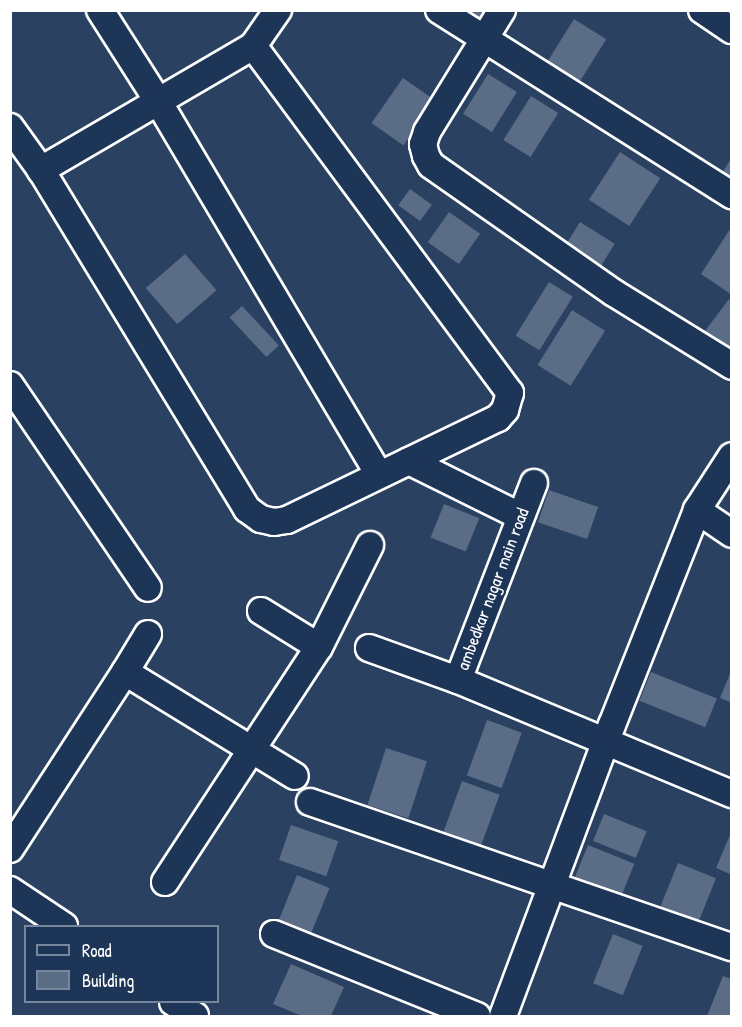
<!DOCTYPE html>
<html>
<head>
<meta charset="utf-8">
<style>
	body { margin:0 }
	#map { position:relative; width:742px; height:1027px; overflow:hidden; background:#2a4161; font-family:"Patrick Hand",sans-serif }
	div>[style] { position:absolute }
	.building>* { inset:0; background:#5b6c86; transform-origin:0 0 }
	.roads { filter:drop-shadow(2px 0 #fff) drop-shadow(-2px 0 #fff) drop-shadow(0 2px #fff) drop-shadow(0 -2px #fff) }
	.minor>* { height:26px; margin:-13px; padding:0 13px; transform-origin:13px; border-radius:13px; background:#1d3557 }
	span { translate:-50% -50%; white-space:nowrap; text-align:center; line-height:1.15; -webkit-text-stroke:4.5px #1d3557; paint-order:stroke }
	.street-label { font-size:18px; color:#fff }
	.frame { position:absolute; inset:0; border:12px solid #fff; pointer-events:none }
	.legend { position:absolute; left:24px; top:925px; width:195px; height:78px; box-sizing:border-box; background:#1d3557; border:2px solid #77869a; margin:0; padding:8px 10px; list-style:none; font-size:18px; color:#fff }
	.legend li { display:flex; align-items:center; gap:12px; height:30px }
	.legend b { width:30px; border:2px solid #77869a }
</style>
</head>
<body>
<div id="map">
	<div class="building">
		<i style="clip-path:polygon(464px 10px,484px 10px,478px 19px)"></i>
		<i style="left:574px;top:19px;width:38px;height:51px;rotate:32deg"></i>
		<i style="left:488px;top:74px;width:34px;height:47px;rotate:32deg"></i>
		<i style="left:403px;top:78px;width:39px;height:55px;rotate:35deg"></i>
		<i style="left:531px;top:96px;width:32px;height:52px;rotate:32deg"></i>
		<i style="left:620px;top:152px;width:48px;height:57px;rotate:33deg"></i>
		<i style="clip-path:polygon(732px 157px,732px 181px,721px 175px)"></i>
		<i style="left:410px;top:189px;width:27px;height:20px;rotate:36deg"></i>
		<i style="left:449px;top:212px;width:38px;height:37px;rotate:35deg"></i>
		<i style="left:580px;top:222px;width:41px;height:31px;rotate:32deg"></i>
		<i style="clip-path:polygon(732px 226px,732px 295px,701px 274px)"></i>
		<i style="left:185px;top:254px;width:48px;height:52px;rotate:49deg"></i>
		<i style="left:549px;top:282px;width:28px;height:63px;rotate:32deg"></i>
		<i style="clip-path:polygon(729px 299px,732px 302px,732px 363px,699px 339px)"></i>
		<i style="left:242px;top:306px;width:54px;height:17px;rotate:47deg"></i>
		<i style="left:572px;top:310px;width:39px;height:65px;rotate:32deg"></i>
		<i style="left:549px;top:490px;width:52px;height:34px;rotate:19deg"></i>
		<i style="left:444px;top:504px;width:38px;height:36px;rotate:22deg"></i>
		<i style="clip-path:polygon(732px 669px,732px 703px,720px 698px)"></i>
		<i style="left:651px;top:672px;width:71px;height:31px;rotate:22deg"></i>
		<i style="left:487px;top:720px;width:37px;height:59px;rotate:20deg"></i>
		<i style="left:386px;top:748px;width:43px;height:60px;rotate:18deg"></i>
		<i style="left:462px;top:781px;width:40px;height:56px;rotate:20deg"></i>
		<i style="left:604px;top:814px;width:46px;height:29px;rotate:22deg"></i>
		<i style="left:291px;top:825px;width:50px;height:37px;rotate:19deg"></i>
		<i style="clip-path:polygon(732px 830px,732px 875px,716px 868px)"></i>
		<i style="left:588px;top:845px;width:50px;height:38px;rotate:22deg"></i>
		<i style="left:678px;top:863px;width:41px;height:51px;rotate:22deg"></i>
		<i style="left:297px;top:875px;width:35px;height:49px;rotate:22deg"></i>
		<i style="left:613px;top:934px;width:32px;height:53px;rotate:22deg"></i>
		<i style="clip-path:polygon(291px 964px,344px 987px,331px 1016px,302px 1016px,273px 1004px)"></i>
		<i style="clip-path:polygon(723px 976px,732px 979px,732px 1016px,707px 1016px)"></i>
	</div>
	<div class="roads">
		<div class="minor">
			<i style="left:100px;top:10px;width:108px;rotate:57.5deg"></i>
			<i style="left:158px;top:101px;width:434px;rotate:59.4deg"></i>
			<i style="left:439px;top:10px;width:347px;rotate:32.3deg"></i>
			<i style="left:502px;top:10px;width:143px;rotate:121.6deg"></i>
			<i style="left:427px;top:132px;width:13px;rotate:108deg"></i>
			<i style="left:423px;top:144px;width:12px;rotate:76deg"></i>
			<i style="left:426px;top:156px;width:10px;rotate:61deg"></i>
			<i style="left:431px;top:165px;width:223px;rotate:35deg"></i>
			<i style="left:614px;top:293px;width:139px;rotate:31.7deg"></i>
			<i style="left:702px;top:10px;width:36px;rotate:34deg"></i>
			<i style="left:253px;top:46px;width:44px;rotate:-55.2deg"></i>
			<i style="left:10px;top:127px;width:53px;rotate:54.2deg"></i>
			<i style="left:41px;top:170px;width:397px;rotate:58.7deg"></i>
			<i style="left:247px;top:509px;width:17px;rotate:36deg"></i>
			<i style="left:261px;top:519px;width:13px;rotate:13deg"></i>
			<i style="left:274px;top:522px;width:13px;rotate:-9deg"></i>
			<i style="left:287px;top:520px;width:234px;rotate:-25.8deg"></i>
			<i style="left:498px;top:418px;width:11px;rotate:-49deg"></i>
			<i style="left:505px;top:410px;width:18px;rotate:-74deg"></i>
			<i style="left:510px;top:393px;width:432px;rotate:-126.5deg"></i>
			<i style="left:253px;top:46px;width:246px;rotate:149.7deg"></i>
			<i style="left:10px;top:385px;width:245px;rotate:55.8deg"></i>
			<i style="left:409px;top:461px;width:124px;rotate:26.4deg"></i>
			<i style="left:534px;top:483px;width:211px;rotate:111.1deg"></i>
			<i style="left:458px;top:680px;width:297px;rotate:22.6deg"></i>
			<i style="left:697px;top:510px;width:42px;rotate:34.4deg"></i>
			<i style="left:261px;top:611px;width:68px;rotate:31.8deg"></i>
			<i style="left:148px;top:634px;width:44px;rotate:121.2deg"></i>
			<i style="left:125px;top:672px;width:199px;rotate:31.5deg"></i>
			<i style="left:369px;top:648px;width:95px;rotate:19.8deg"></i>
			<i style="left:310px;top:802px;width:446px;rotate:19deg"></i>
			<i style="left:10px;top:849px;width:211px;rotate:-57deg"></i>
			<i style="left:165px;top:882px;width:281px;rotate:-56.8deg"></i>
			<i style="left:319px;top:647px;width:114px;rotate:-63.4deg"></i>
			<i style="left:10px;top:890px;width:65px;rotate:33.7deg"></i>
			<i style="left:274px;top:934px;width:219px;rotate:22deg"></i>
			<i style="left:173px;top:1002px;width:26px;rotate:32deg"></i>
			<i style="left:503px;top:1016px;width:311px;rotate:-69.5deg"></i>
			<i style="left:612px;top:725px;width:231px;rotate:-68.4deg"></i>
			<i style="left:697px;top:510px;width:64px;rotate:-57.1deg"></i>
		</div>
	</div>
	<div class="street-label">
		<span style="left:493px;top:589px;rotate:-69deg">ambedkar nagar main road</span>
	</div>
	<div class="frame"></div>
	<ul class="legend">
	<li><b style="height:8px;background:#1d3557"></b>Road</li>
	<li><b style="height:16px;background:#5b6c86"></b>Building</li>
	</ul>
</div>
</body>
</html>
